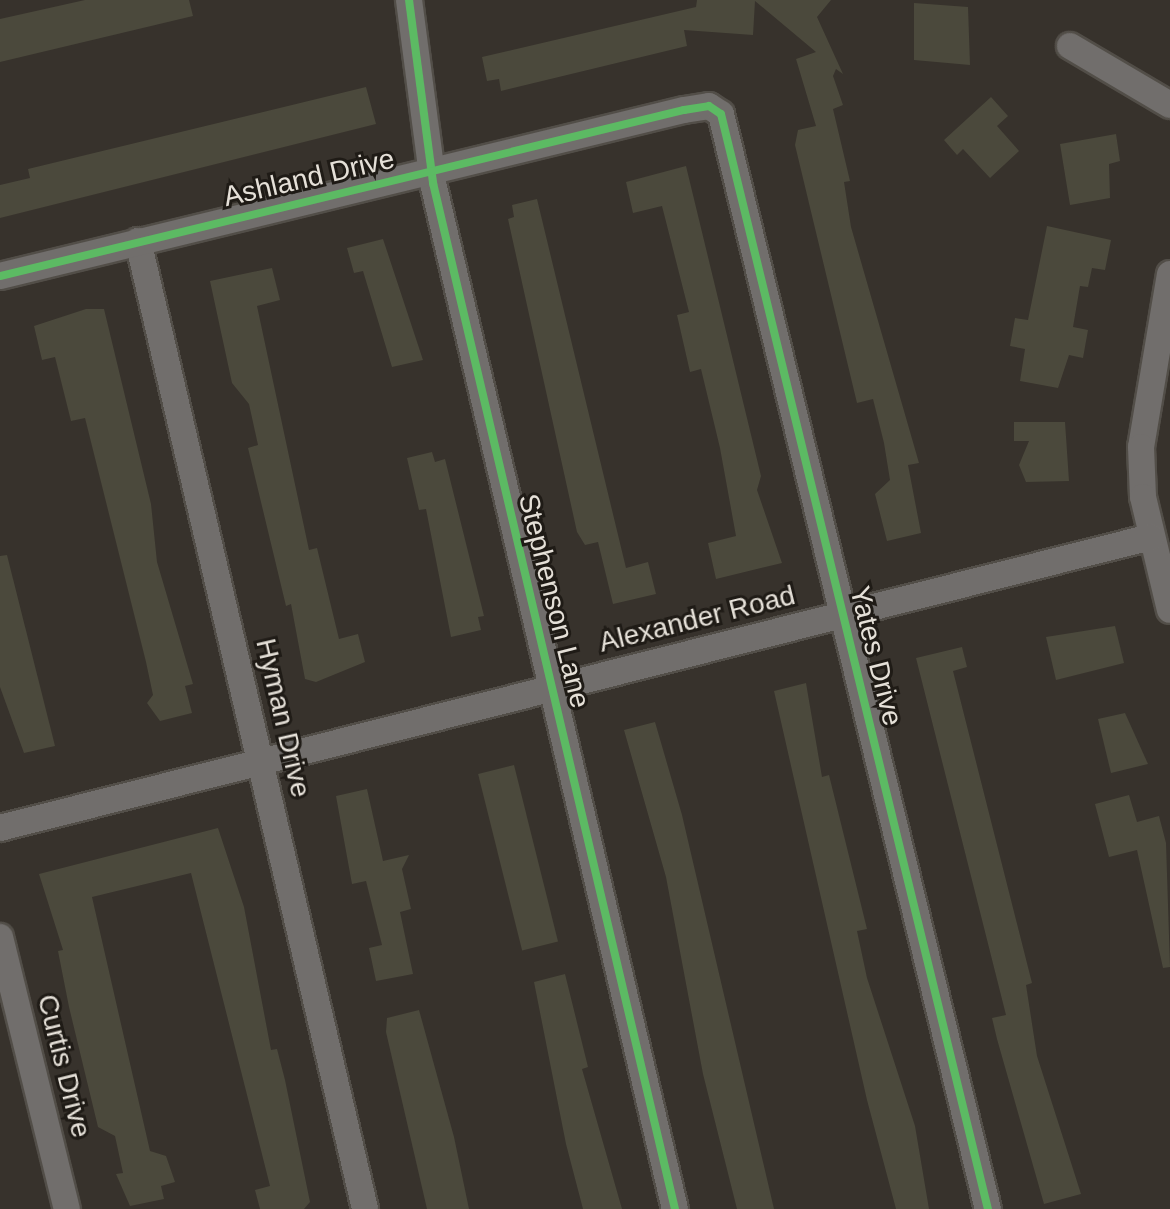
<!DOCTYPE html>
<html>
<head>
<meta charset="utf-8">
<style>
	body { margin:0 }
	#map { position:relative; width:1170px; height:1209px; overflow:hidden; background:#37322c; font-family:Helvetica,sans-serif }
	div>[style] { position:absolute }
	.building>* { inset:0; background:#4b493c; transform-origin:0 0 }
	.roads { filter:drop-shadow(2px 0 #524e48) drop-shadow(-2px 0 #524e48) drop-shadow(0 2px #524e48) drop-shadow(0 -2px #524e48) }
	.minor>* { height:26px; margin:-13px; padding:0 13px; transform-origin:13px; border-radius:13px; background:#716e6c }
	.cycleway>* { height:8px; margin:-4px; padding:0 4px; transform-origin:4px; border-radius:4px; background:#5cba63 }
	span { translate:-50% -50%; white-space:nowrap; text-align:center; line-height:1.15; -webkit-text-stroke:6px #1f1b16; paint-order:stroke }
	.street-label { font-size:28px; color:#e5e0d8 }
</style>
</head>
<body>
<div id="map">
	<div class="building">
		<i style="clip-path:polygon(85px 0,189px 0,193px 16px,0 62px,0 19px)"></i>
		<i style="clip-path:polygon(697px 0,831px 0,817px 17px,843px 74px,836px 69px,833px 76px,843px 105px,833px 109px,850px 181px,844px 182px,851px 227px,919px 463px,908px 465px,921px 533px,887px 541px,875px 494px,890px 480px,884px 443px,873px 399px,857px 403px,795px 145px,798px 130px,816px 126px,796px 59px,816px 52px,755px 1px,753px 35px,684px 30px,687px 46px,501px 91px,499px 79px,487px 81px,482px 57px,696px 7px)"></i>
		<i style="clip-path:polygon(914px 3px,968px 7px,970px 65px,914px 60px)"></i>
		<i style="clip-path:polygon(366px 87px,376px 124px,0 218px,0 185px,30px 178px,28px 169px)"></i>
		<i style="clip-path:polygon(991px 97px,1008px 116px,997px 126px,1019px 151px,990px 178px,963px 149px,957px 155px,944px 140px)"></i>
		<i style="clip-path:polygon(1116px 134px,1120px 161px,1109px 164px,1110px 198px,1070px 205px,1060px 144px)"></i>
		<i style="clip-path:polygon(686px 166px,761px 476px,757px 490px,782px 563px,716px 579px,708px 543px,736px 536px,720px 448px,701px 369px,690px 372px,677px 315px,689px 312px,662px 206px,633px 213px,626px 182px)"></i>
		<i style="clip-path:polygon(537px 199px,626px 568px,648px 562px,656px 594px,613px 604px,598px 542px,585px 545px,577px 532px,508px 219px,514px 217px,512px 205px)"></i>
		<i style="clip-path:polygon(1047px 226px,1111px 240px,1105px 270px,1092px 268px,1088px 287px,1080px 286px,1073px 327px,1088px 330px,1083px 358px,1069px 355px,1058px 388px,1020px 381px,1025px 349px,1010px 346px,1015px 318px,1028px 320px)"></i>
		<i style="clip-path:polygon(383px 239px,423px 360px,392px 367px,363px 271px,354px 273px,347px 248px)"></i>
		<i style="clip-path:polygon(272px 268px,280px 300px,257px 306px,309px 550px,317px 548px,339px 639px,358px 634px,365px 662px,316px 682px,305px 679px,291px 604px,286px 606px,248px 448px,258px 445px,249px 404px,232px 383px,210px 281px)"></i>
		<i style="clip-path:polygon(86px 309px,104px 309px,151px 504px,157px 562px,193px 684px,185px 686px,192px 713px,160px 721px,147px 703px,153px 695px,146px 662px,85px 418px,71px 421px,55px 357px,42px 360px,34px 326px)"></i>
		<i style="clip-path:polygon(1014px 422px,1065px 422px,1069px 481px,1026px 482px,1019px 465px,1029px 441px,1014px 441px)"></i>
		<i style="clip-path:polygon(432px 452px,435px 462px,445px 459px,484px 616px,478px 617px,481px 630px,451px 637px,426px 509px,419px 510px,407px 458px)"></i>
		<i style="clip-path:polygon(7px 555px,55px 746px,24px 753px,0 687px,0 556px)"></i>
		<i style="clip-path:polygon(1115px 626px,1124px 663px,1056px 680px,1046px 637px)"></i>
		<i style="clip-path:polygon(962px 647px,967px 667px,953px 671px,1032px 983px,1026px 985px,1037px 1056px,1081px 1194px,1044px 1204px,997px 1039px,992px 1018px,1006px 1015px,916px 658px)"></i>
		<i style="clip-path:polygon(806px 683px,822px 777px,829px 775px,867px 929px,857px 931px,867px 978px,915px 1126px,929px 1209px,896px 1209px,867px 1100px,774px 691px)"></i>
		<i style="clip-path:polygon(1125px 713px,1148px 764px,1111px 773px,1098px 719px)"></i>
		<i style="clip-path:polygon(655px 722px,682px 815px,774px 1209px,737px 1209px,703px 1074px,666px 877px,624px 730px)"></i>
		<i style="left:514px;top:765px;width:182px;height:37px;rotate:76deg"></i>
		<i style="clip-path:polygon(367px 789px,383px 861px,409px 855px,402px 869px,411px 909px,400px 912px,413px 974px,376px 981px,369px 948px,382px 945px,366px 881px,352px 884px,336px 796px)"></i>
		<i style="clip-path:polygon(1129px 795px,1137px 822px,1159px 816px,1166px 843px,1170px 967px,1163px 968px,1137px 850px,1109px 857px,1095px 804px)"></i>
		<i style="clip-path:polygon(218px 828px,244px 907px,271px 1050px,277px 1049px,285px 1080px,310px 1202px,304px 1209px,260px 1209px,255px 1190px,270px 1186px,191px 873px,92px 897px,150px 1151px,166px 1156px,175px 1182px,161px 1186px,164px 1199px,130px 1206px,116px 1174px,123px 1173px,115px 1136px,98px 1127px,69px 1007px,58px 951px,63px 950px,39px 874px)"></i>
		<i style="clip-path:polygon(565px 974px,588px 1067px,582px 1069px,622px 1209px,583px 1209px,566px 1144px,534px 982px)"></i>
		<i style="clip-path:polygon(419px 1010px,454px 1137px,469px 1209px,427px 1209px,386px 1032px,387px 1018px)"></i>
	</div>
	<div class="roads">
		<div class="minor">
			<i style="left:409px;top:0;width:185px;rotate:82.5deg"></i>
			<i style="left:433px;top:183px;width:1054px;rotate:76.73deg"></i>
			<i style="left:1070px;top:46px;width:116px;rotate:30.5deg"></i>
			<i style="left:138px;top:241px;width:994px;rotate:76.8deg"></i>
			<i style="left:1170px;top:274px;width:175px;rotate:99.5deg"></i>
			<i style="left:1141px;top:447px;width:50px;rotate:87.7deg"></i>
			<i style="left:1143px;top:497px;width:116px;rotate:76.6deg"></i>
			<i style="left:0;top:276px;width:704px;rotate:-13.64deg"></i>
			<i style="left:684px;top:110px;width:25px;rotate:-9deg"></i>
			<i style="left:709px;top:106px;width:14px;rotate:34deg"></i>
			<i style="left:721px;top:114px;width:1127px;rotate:76.3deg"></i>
			<i style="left:0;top:828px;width:1187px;rotate:-14.19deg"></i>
			<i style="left:0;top:937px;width:280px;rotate:76.2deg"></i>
		</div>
	</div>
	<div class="cycleway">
		<i style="left:409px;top:0;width:185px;rotate:82.5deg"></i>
		<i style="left:433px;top:183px;width:1054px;rotate:76.73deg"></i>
		<i style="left:0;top:276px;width:704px;rotate:-13.64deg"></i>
		<i style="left:684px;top:110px;width:25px;rotate:-9deg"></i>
		<i style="left:709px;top:106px;width:14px;rotate:34deg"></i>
		<i style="left:721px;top:114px;width:1127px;rotate:76.3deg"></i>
	</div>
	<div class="street-label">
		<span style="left:309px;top:178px;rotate:-13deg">Ashland Drive</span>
		<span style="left:554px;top:601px;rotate:76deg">Stephenson Lane</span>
		<span style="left:697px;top:619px;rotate:-14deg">Alexander Road</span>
		<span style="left:876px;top:656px;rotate:76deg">Yates Drive</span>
		<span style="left:283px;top:718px;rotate:77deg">Hyman Drive</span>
		<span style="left:64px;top:1066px;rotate:76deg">Curtis Drive</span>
	</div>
</div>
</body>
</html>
